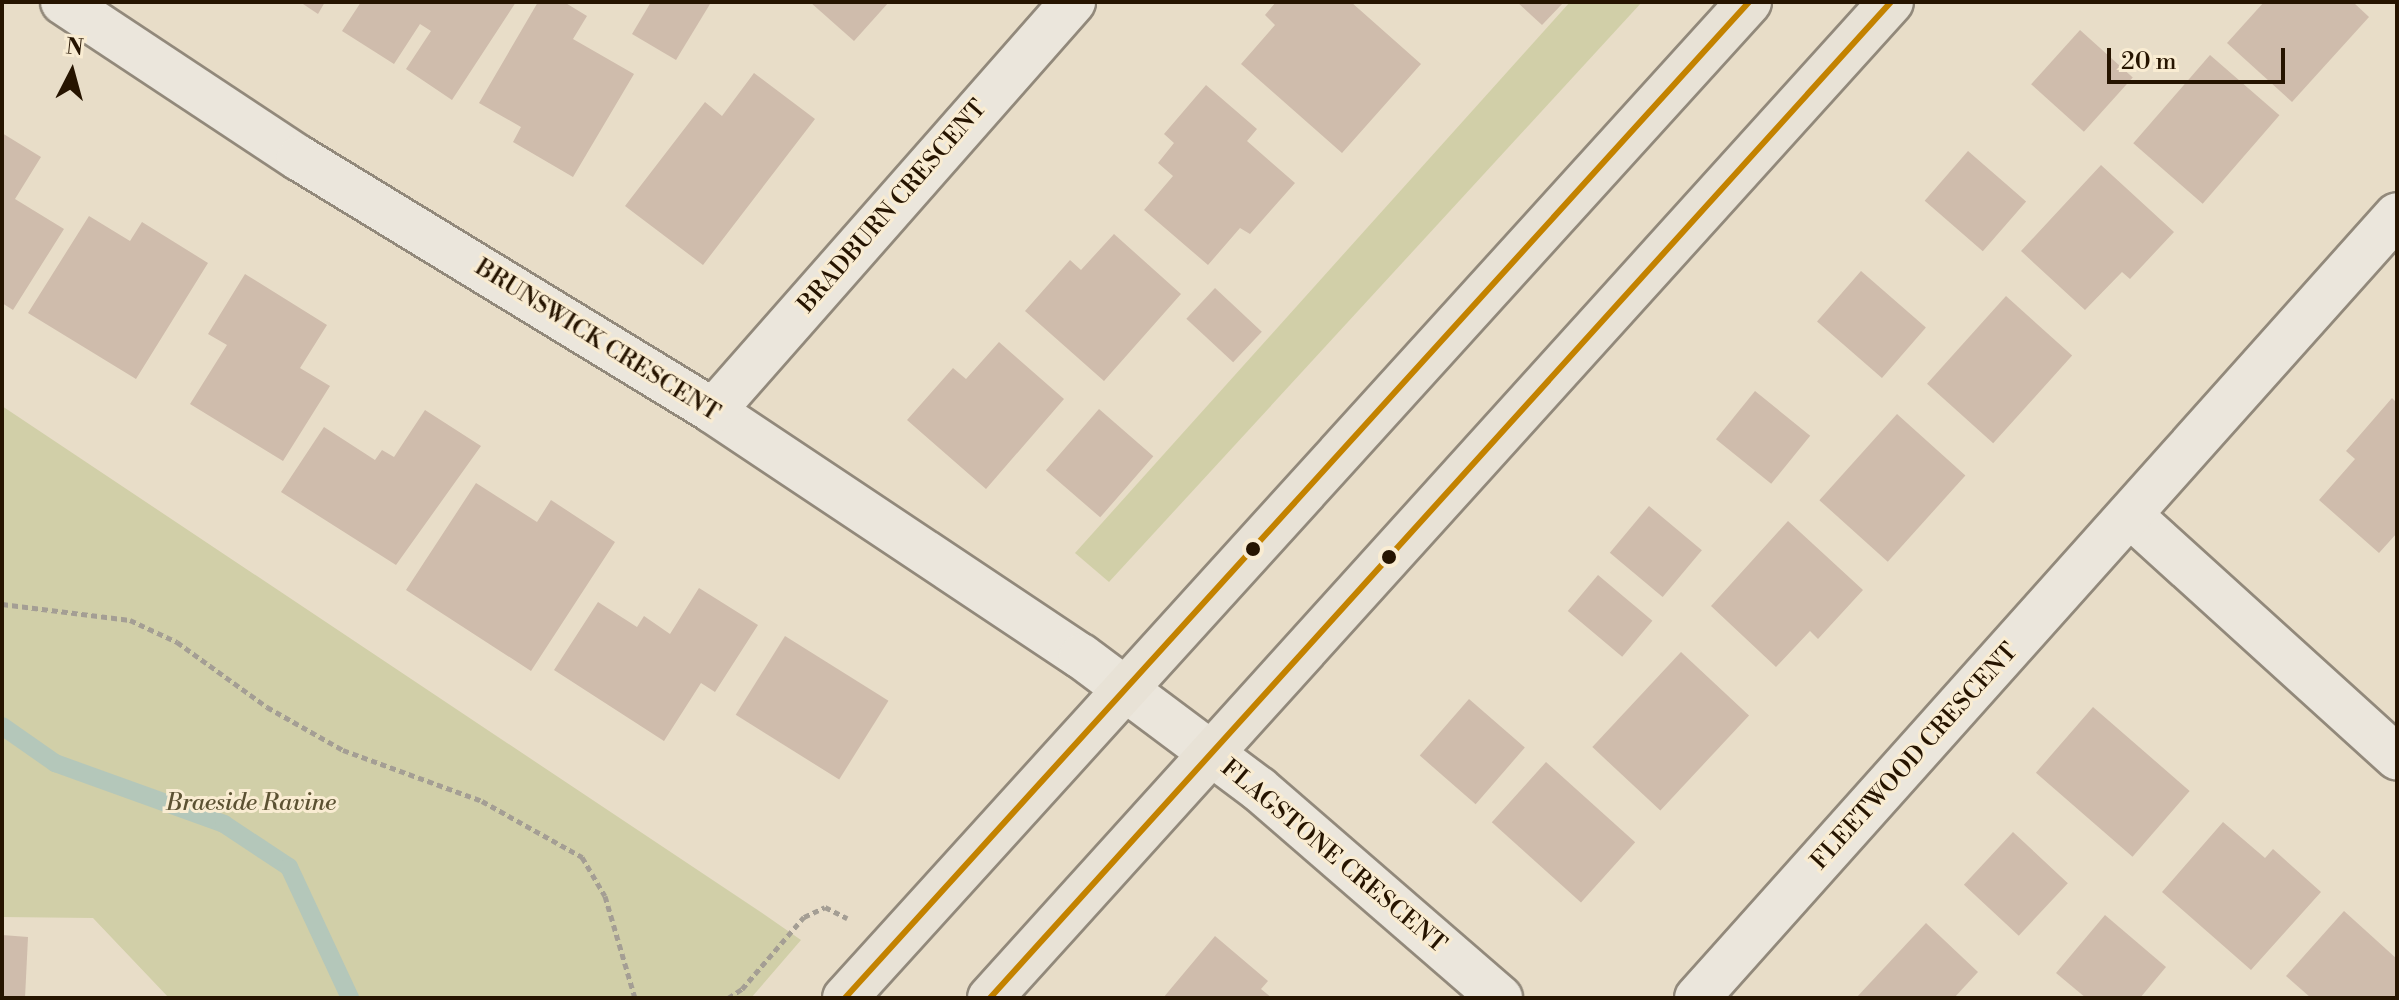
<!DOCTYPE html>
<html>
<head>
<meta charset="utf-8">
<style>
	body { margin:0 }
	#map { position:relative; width:2399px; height:1000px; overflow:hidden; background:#e8ddc8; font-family:"Libre Bodoni",serif }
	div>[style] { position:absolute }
	.green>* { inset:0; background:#d1cfa8 }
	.stream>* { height:18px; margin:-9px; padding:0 9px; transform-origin:9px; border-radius:9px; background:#b4c7ba }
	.building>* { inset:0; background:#cfbcac; transform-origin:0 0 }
	.path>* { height:5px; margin-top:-2.5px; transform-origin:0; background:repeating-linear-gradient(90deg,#a49e94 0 6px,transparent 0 10px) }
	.roads { filter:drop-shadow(2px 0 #92897b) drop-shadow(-2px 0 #92897b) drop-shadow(0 2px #92897b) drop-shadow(0 -2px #92897b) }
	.minor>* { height:44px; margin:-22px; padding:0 22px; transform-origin:22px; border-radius:22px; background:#ebe6dc }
	.major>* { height:44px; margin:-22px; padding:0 22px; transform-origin:22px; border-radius:22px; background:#e8e2d6 }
	.bus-1>* { height:6px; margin:-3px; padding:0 3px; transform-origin:3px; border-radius:3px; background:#c38200 }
	.dots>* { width:22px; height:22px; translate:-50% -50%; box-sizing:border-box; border:4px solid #f9ecd2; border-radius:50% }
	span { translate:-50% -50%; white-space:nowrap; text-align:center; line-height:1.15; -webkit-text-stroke:6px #f9ecd2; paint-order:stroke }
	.street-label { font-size:24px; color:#261400 }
	.park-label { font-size:24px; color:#5b5132; font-style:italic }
	.frame { position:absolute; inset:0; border:4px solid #261400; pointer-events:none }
	.north { position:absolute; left:32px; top:32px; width:80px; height:80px; -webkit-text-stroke:6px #f9ecd2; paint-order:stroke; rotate:6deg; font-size:22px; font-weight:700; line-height:32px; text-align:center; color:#261400 }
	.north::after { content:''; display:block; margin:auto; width:28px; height:36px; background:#261400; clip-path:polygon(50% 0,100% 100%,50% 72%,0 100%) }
	.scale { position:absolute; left:2107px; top:48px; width:178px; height:36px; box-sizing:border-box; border:4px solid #261400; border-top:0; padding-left:10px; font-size:24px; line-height:28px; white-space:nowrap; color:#261400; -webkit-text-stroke:6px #f9ecd2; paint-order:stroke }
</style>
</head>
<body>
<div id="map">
	<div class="green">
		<i style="clip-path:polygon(1570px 2px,1642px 2px,1109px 582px,1075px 553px)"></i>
		<i style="clip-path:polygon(2px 406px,765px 915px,801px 940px,751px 998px,169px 998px,93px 918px,2px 917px)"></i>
	</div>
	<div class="stream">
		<i style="left:2px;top:726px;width:65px;rotate:34.9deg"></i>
		<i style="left:55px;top:763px;width:180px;rotate:19.8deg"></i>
		<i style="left:224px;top:824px;width:78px;rotate:33.5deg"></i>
		<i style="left:289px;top:867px;width:145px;rotate:65deg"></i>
	</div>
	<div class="building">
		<i style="clip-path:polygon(300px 2px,325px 2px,318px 14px)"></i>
		<i style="clip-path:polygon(361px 2px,516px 2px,452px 100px,406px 69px,431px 31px,420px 24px,394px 64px,342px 31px)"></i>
		<i style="clip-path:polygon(538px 2px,564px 2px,587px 16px,573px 39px,634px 74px,573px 177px,513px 142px,521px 127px,479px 103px)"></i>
		<i style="clip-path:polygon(651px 2px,710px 4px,676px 60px,632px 34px)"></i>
		<i style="clip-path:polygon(810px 2px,889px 2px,854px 41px)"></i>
		<i style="clip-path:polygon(1276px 2px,1351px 2px,1421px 64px,1342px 153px,1241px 64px,1275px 25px,1265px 15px)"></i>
		<i style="clip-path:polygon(1517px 2px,1564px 2px,1542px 25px)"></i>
		<i style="clip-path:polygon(2264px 2px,2353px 2px,2369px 17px,2292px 102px,2227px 43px)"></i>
		<i style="left:2080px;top:30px;width:71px;height:73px;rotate:42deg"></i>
		<i style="left:2210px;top:55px;width:92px;height:117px;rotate:41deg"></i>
		<i style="clip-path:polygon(754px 73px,815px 119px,703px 265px,625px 206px,705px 102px,722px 116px)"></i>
		<i style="clip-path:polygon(1206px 85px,1257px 129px,1247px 141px,1295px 183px,1250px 234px,1240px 228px,1208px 265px,1144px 210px,1173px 176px,1158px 163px,1174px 143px,1164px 134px)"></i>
		<i style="clip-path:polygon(2px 133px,41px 157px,15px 199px,64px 229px,13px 310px,2px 303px)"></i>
		<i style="left:1968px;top:151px;width:77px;height:66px;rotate:41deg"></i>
		<i style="clip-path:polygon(2101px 165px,2174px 232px,2130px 279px,2122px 272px,2085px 310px,2021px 251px)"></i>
		<i style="clip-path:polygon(89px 216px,130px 241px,142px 222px,208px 263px,136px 379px,28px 313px)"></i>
		<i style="clip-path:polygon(1114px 234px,1181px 294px,1104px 381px,1025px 311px,1070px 260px,1081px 270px)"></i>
		<i style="left:1861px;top:271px;width:86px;height:67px;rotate:41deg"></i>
		<i style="clip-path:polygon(245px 274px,327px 325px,300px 368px,330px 386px,283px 461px,190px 404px,227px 345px,208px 334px)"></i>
		<i style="left:1215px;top:288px;width:64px;height:42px;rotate:43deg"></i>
		<i style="left:2006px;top:296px;width:89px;height:118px;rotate:42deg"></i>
		<i style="clip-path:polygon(999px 342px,1064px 399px,986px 489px,907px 420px,953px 368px,966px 379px)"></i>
		<i style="left:1755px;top:391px;width:71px;height:62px;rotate:39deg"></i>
		<i style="clip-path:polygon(2392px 398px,2397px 403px,2397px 533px,2379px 553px,2319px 500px,2355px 459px,2346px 451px)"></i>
		<i style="left:1099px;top:409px;width:72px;height:81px;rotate:41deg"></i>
		<i style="clip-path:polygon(425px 410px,481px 446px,396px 565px,281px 492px,324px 427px,375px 460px,382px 450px,394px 457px)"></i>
		<i style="left:1897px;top:414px;width:92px;height:116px;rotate:42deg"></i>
		<i style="clip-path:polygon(476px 483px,537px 522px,551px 500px,615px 542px,531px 671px,406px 590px)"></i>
		<i style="left:1649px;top:506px;width:69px;height:61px;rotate:40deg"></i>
		<i style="clip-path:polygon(1788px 521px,1863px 590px,1818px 639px,1810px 631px,1776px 667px,1711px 606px)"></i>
		<i style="left:1598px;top:575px;width:71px;height:47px;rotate:40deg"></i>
		<i style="clip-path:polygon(699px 588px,758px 625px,715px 692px,701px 683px,664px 741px,554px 670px,598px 602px,637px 627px,644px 616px,670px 634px)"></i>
		<i style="left:785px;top:636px;width:122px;height:93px;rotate:32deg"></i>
		<i style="left:1681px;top:652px;width:93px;height:130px;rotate:43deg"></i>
		<i style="left:1469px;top:699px;width:74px;height:75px;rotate:41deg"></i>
		<i style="left:2093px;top:707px;width:128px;height:87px;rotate:41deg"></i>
		<i style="left:1546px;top:762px;width:120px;height:81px;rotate:42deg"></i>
		<i style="clip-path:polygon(2223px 822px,2265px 858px,2273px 849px,2321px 892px,2251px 970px,2162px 892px)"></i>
		<i style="left:2013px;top:832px;width:75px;height:72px;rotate:43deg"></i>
		<i style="clip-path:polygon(2344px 911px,2397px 959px,2397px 998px,2311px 998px,2286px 976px)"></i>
		<i style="clip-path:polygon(2105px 915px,2166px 967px,2140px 998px,2086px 998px,2056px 973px)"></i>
		<i style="clip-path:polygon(1926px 923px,1978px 972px,1954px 998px,1856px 998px)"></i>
		<i style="clip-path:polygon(2px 935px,28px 937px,25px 998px,2px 998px)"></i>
		<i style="clip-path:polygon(1215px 936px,1268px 981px,1261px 989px,1272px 998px,1163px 998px)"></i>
	</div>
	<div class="path">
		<i style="left:2px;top:604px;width:129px;rotate:7.1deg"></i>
		<i style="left:130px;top:620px;width:52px;rotate:25.1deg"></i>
		<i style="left:177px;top:642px;width:111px;rotate:35.8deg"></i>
		<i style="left:267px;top:707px;width:87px;rotate:29.5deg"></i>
		<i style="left:343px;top:750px;width:148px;rotate:20.1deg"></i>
		<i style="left:482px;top:801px;width:115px;rotate:29.2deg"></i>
		<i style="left:582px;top:857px;width:45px;rotate:59.5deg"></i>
		<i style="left:605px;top:896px;width:106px;rotate:73.6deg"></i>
		<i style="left:728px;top:998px;width:17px;rotate:-33deg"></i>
		<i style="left:742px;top:989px;width:95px;rotate:-49.3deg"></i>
		<i style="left:804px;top:917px;width:23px;rotate:-25deg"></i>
		<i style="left:825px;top:907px;width:25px;rotate:27deg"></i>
	</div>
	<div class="roads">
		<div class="minor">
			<i style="left:63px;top:2px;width:283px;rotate:33.5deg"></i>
			<i style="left:299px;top:158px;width:485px;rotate:31.4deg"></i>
			<i style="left:713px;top:411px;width:442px;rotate:33.7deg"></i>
			<i style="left:1081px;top:656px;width:222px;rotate:36.8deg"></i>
			<i style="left:1259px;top:789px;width:319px;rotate:40.9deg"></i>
			<i style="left:713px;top:411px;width:545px;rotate:-48.65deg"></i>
			<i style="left:2132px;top:517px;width:358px;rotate:42.2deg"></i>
			<i style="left:1697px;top:998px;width:1050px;rotate:-48.2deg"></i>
		</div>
		<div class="major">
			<i style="left:845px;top:998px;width:1345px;rotate:-47.77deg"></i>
			<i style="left:990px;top:998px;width:1343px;rotate:-47.87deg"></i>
		</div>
	</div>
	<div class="bus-1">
		<i style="left:845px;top:998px;width:1345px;rotate:-47.77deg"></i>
		<i style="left:990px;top:998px;width:1343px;rotate:-47.87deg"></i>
	</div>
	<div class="dots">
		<i style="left:1253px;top:549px;background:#261400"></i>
		<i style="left:1389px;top:557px;background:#261400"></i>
	</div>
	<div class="street-label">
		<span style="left:893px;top:207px;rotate:-49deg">BRADBURN CRESCENT</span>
		<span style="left:597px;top:341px;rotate:32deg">BRUNSWICK CRESCENT</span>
		<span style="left:1915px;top:757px;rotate:-48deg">FLEETWOOD CRESCENT</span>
		<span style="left:1333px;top:857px;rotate:40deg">FLAGSTONE CRESCENT</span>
	</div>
	<div class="park-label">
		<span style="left:251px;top:804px">Braeside Ravine</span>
	</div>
	<div class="frame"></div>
	<div class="north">N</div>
	<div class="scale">20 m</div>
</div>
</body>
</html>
